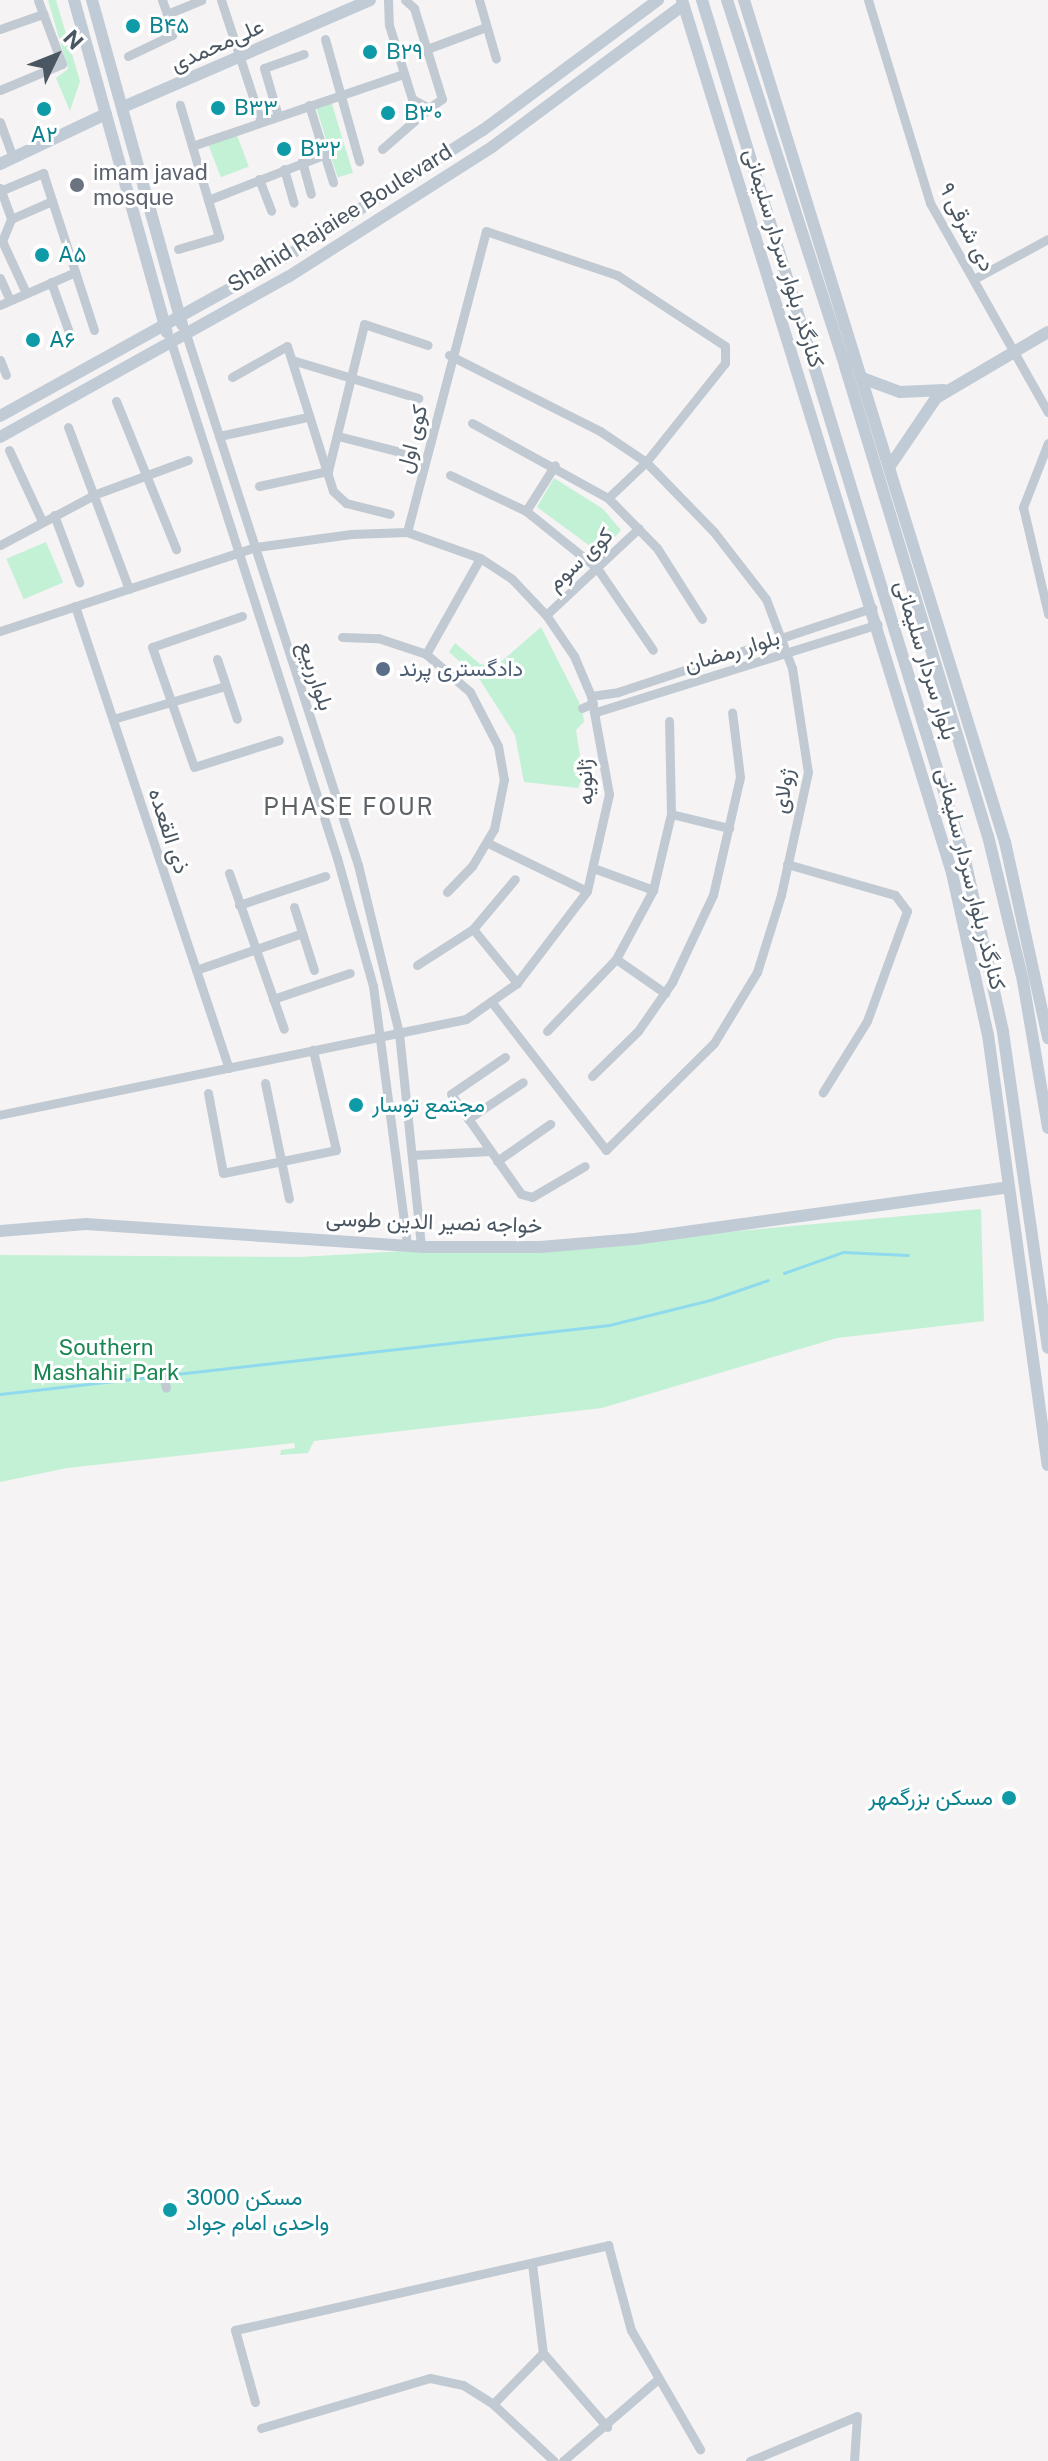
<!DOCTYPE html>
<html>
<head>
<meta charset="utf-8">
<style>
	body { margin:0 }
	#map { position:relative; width:1048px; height:2461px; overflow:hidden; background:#f5f3f3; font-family:"Public Sans",Vazirmatn,sans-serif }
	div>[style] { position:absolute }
	.green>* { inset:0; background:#c3f1d5; transform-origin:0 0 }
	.stream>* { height:3px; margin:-1.5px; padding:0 1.5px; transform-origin:1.5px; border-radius:1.5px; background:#90daee }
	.street>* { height:9px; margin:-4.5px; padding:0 4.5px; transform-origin:4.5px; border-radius:4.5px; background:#c1cad2 }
	.secondary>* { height:12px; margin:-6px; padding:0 6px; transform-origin:6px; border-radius:6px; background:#c1cbd6 }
	.dots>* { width:22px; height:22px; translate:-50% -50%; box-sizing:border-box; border:4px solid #fff; border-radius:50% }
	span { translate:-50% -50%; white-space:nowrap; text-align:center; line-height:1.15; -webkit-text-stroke:6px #fff; paint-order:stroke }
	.culture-label { font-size:22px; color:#0d838f }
	.left { translate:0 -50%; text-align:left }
	.right { translate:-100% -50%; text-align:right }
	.street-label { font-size:22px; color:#4a5661 }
	.worship-label { font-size:22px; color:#5b616d }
	.service-label { font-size:22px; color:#4e5e75 }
	.park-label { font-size:22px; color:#17864f }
	.neighbourhood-label { font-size:24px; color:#5f6368; letter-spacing:2px }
	.north { position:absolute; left:16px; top:16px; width:80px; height:80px; -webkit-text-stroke:6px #fff; paint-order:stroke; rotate:47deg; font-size:22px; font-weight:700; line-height:32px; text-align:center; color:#4a5661 }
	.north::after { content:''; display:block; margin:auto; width:28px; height:36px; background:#4a5661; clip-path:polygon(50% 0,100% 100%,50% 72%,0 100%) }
</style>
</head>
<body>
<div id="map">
	<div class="green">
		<i style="clip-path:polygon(48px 0,56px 0,80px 81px,70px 111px,56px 78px,68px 69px)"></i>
		<i style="left:331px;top:101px;width:75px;height:16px;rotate:73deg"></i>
		<i style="left:236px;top:133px;width:36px;height:30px;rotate:69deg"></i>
		<i style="clip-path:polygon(554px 478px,603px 509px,621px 530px,603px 551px,598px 552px,537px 507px)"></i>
		<i style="left:46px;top:542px;width:44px;height:43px;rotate:67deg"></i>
		<i style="clip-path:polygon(541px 627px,582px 708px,584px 722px,576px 730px,583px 775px,578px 788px,524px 782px,515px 735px,480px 680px,449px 652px,455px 643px,480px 664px,495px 667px)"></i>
		<i style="clip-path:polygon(981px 1209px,984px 1321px,837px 1338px,602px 1408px,314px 1441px,308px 1453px,280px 1455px,281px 1450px,295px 1448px,294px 1443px,67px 1468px,0 1482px,0 1255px,300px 1257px,716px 1233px)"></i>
	</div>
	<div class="stream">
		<i style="left:784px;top:1273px;width:63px;rotate:-19.6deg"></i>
		<i style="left:843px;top:1252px;width:65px;rotate:2.6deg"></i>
		<i style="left:0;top:1394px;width:613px;rotate:-6.46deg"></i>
		<i style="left:609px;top:1325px;width:104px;rotate:-13.9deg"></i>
		<i style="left:710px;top:1300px;width:61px;rotate:-19deg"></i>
	</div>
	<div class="street">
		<i style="left:162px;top:0;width:15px;rotate:70deg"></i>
		<i style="left:167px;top:14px;width:37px;rotate:-22deg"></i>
		<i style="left:221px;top:0;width:128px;rotate:71.8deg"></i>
		<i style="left:388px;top:0;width:25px;rotate:88deg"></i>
		<i style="left:389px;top:25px;width:77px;rotate:72.7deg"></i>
		<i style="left:412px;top:99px;width:19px;rotate:28deg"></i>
		<i style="left:429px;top:108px;width:16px;rotate:-35deg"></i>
		<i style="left:442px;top:99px;width:95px;rotate:-107.1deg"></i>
		<i style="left:414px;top:8px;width:12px;rotate:-138deg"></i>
		<i style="left:479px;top:0;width:61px;rotate:73.9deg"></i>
		<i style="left:868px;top:0;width:212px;rotate:73deg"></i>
		<i style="left:930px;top:203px;width:240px;rotate:60.6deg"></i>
		<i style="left:0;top:29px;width:46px;rotate:-19.2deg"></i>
		<i style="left:325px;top:39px;width:127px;rotate:74.4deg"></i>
		<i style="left:427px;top:49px;width:63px;rotate:-20.4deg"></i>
		<i style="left:128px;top:56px;width:49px;rotate:-25.5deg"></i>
		<i style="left:172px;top:35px;width:22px;rotate:-103deg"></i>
		<i style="left:0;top:90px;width:67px;rotate:-22.8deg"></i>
		<i style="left:62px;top:64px;width:68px;rotate:-110.6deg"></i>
		<i style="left:309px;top:105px;width:81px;rotate:72.7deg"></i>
		<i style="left:278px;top:116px;width:50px;rotate:-106.3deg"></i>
		<i style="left:264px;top:68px;width:42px;rotate:-19.3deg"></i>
		<i style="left:0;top:122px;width:38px;rotate:70deg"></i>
		<i style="left:192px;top:146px;width:224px;rotate:-18.8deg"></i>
		<i style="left:382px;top:149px;width:62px;rotate:-41.1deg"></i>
		<i style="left:302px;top:161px;width:34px;rotate:75deg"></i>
		<i style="left:284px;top:169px;width:35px;rotate:74deg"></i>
		<i style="left:259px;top:179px;width:34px;rotate:69deg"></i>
		<i style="left:0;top:188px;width:33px;rotate:70deg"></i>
		<i style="left:11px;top:219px;width:24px;rotate:112deg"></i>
		<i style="left:0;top:191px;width:47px;rotate:-22.7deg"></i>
		<i style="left:43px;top:173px;width:165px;rotate:72deg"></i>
		<i style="left:208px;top:200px;width:127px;rotate:-21.3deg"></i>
		<i style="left:11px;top:219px;width:45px;rotate:-23.7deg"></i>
		<i style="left:2px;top:241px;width:57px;rotate:65.2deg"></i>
		<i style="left:178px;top:249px;width:43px;rotate:-16.3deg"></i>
		<i style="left:219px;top:237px;width:138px;rotate:-106.5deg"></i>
		<i style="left:0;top:278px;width:24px;rotate:66deg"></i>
		<i style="left:974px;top:279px;width:84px;rotate:-28.4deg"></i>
		<i style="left:51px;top:282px;width:59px;rotate:70.3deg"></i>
		<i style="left:0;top:305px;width:82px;rotate:-23.7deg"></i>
		<i style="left:186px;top:334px;width:558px;rotate:72.05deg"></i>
		<i style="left:358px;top:865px;width:173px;rotate:76.3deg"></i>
		<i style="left:399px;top:1033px;width:214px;rotate:84.1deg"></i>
		<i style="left:171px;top:342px;width:542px;rotate:72.17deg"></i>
		<i style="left:337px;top:858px;width:133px;rotate:74.3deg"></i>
		<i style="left:373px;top:986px;width:261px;rotate:82.5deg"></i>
		<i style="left:449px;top:355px;width:169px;rotate:26.7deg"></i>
		<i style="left:600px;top:431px;width:55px;rotate:34deg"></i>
		<i style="left:646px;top:462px;width:98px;rotate:45.8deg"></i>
		<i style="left:714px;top:532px;width:85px;rotate:52.2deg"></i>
		<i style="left:766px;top:599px;width:74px;rotate:69.4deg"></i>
		<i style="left:792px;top:668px;width:105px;rotate:81.3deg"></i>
		<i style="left:808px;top:772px;width:126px;rotate:102.4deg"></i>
		<i style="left:781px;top:895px;width:81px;rotate:107.3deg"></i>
		<i style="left:757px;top:972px;width:83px;rotate:121.2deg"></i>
		<i style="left:714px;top:1043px;width:152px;rotate:135.3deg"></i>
		<i style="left:606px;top:1150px;width:188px;rotate:-127.7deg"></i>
		<i style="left:0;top:360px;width:16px;rotate:68deg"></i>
		<i style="left:292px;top:360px;width:132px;rotate:16.8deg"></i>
		<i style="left:232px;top:377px;width:63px;rotate:-29.4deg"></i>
		<i style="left:287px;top:346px;width:152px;rotate:72.4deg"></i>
		<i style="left:333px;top:491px;width:18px;rotate:43deg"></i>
		<i style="left:346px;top:503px;width:45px;rotate:14deg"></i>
		<i style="left:116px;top:401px;width:160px;rotate:67.9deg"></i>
		<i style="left:472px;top:423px;width:155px;rotate:28.9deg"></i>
		<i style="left:68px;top:427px;width:173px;rotate:69.4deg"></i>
		<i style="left:219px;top:436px;width:91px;rotate:-12.1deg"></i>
		<i style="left:338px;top:436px;width:65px;rotate:14.3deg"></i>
		<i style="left:1048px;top:443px;width:69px;rotate:111.3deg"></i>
		<i style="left:1023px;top:507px;width:110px;rotate:76.8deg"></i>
		<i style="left:9px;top:450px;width:78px;rotate:65.1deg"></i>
		<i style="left:450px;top:475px;width:84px;rotate:25.3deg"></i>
		<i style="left:526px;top:511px;width:91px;rotate:38.8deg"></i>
		<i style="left:597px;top:568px;width:99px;rotate:55.7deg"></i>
		<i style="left:259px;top:486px;width:71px;rotate:-12.3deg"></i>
		<i style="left:328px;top:471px;width:151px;rotate:-76.2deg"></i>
		<i style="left:364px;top:324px;width:67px;rotate:18.2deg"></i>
		<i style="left:526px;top:511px;width:54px;rotate:-57.8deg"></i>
		<i style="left:54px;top:515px;width:72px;rotate:69.5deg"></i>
		<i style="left:407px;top:532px;width:311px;rotate:-75.3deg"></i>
		<i style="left:486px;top:231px;width:138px;rotate:18.6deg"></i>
		<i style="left:617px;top:275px;width:129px;rotate:33.3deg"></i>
		<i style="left:725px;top:346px;width:17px;rotate:90deg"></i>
		<i style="left:725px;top:363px;width:127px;rotate:128.6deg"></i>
		<i style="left:646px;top:462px;width:52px;rotate:136.5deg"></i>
		<i style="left:608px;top:498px;width:70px;rotate:45.6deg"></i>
		<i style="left:657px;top:548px;width:84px;rotate:57.6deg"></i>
		<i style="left:0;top:545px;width:109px;rotate:-28deg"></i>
		<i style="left:96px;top:494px;width:98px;rotate:-20.3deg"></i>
		<i style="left:75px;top:606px;width:487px;rotate:71.6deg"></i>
		<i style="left:546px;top:615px;width:127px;rotate:-43.1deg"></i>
		<i style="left:242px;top:616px;width:95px;rotate:161deg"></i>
		<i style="left:152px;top:647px;width:127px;rotate:70.7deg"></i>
		<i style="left:194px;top:767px;width:89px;rotate:-17.6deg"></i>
		<i style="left:0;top:631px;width:269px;rotate:-18.2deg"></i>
		<i style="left:256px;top:547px;width:96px;rotate:-7.8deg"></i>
		<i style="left:351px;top:534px;width:56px;rotate:-2deg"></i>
		<i style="left:407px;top:532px;width:77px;rotate:19.6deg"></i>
		<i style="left:480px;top:558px;width:38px;rotate:33deg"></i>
		<i style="left:512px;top:579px;width:50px;rotate:46.6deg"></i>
		<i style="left:546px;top:615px;width:50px;rotate:55.7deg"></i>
		<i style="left:574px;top:656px;width:43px;rotate:67deg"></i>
		<i style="left:591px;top:696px;width:100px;rotate:79.6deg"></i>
		<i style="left:609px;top:794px;width:99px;rotate:102.8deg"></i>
		<i style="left:587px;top:891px;width:116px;rotate:127.3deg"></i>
		<i style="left:517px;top:983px;width:62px;rotate:144.8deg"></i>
		<i style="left:466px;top:1019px;width:476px;rotate:168.4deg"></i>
		<i style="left:342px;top:637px;width:36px;rotate:2deg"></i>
		<i style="left:378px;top:638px;width:51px;rotate:18.4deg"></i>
		<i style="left:426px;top:654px;width:58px;rotate:40.8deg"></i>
		<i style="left:470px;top:692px;width:61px;rotate:62.6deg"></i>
		<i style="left:498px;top:746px;width:34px;rotate:80deg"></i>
		<i style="left:504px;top:779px;width:51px;rotate:101.3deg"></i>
		<i style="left:494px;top:829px;width:43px;rotate:120.7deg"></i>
		<i style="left:472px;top:866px;width:36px;rotate:134deg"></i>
		<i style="left:426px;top:654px;width:110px;rotate:-60.6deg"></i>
		<i style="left:217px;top:659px;width:63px;rotate:71.6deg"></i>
		<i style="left:591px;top:696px;width:27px;rotate:-8deg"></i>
		<i style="left:618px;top:692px;width:268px;rotate:-18.3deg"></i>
		<i style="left:582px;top:708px;width:12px;rotate:-24deg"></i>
		<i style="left:596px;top:712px;width:295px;rotate:-17.3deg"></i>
		<i style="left:113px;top:719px;width:117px;rotate:-16.4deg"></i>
		<i style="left:671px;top:814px;width:60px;rotate:13.6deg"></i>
		<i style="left:488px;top:843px;width:110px;rotate:25.9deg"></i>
		<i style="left:787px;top:864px;width:112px;rotate:16deg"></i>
		<i style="left:895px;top:895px;width:20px;rotate:53deg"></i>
		<i style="left:907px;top:911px;width:117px;rotate:110deg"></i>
		<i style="left:867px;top:1021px;width:84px;rotate:121.8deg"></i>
		<i style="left:596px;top:869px;width:61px;rotate:20.2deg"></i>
		<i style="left:229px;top:873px;width:165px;rotate:70.6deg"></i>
		<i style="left:239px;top:905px;width:91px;rotate:-18.6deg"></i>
		<i style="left:294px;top:907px;width:66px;rotate:72.4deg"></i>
		<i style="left:473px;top:929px;width:70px;rotate:50.8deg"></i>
		<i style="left:616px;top:959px;width:60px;rotate:34.8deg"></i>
		<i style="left:417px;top:965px;width:67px;rotate:-32.7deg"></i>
		<i style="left:473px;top:929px;width:65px;rotate:-50deg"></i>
		<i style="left:196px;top:970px;width:112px;rotate:-19.2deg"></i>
		<i style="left:273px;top:999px;width:81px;rotate:-18.7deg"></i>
		<i style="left:547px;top:1031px;width:100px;rotate:-46.2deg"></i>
		<i style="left:616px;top:959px;width:78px;rotate:-61.8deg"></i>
		<i style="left:653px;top:890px;width:78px;rotate:-76.7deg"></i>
		<i style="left:671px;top:814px;width:93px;rotate:-91.2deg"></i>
		<i style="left:505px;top:1057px;width:65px;rotate:145.6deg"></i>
		<i style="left:451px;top:1094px;width:122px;rotate:55deg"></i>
		<i style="left:521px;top:1194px;width:11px;rotate:15deg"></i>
		<i style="left:532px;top:1197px;width:61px;rotate:-30.3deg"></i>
		<i style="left:592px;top:1076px;width:64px;rotate:-44.4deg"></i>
		<i style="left:638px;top:1031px;width:60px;rotate:-55.2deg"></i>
		<i style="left:672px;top:982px;width:96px;rotate:-64.8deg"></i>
		<i style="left:713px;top:895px;width:121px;rotate:-77.1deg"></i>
		<i style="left:740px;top:777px;width:65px;rotate:-97deg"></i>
		<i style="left:265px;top:1083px;width:118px;rotate:78.3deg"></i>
		<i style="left:208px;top:1093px;width:81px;rotate:79.4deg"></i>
		<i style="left:223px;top:1173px;width:115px;rotate:-11.5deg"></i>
		<i style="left:336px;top:1150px;width:103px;rotate:-103deg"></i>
		<i style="left:468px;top:1119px;width:66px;rotate:-33.9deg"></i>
		<i style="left:412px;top:1155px;width:78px;rotate:-2.9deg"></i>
		<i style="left:497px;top:1161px;width:65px;rotate:-34.9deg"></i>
		<i style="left:163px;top:1374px;width:14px;rotate:78deg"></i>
		<i style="left:532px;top:2264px;width:90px;rotate:83deg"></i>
		<i style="left:543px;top:2353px;width:98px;rotate:49.1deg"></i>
		<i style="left:255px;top:2402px;width:75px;rotate:-105.5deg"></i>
		<i style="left:235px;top:2330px;width:383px;rotate:-12.8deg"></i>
		<i style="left:608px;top:2245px;width:88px;rotate:74.9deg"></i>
		<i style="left:631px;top:2330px;width:138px;rotate:59.9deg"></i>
		<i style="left:493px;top:2404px;width:71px;rotate:-45.6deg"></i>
		<i style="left:261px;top:2428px;width:176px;rotate:-16.5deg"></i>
		<i style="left:430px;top:2378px;width:34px;rotate:12deg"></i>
		<i style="left:463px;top:2385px;width:36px;rotate:32deg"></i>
		<i style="left:493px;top:2404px;width:83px;rotate:43.1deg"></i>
		<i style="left:563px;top:2461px;width:125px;rotate:-40.8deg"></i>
		<i style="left:750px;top:2461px;width:116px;rotate:-22.8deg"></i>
		<i style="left:857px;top:2416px;width:45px;rotate:93.8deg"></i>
	</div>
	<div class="secondary">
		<i style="left:74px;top:0;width:345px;rotate:74.4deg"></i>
		<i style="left:92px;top:0;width:337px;rotate:74.5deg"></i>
		<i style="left:682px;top:0;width:914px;rotate:72.81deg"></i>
		<i style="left:952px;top:873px;width:166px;rotate:77.5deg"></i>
		<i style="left:988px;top:1035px;width:434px;rotate:82.1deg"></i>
		<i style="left:702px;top:0;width:899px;rotate:73deg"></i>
		<i style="left:965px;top:860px;width:176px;rotate:77.5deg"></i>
		<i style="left:1003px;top:1032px;width:319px;rotate:81.9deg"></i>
		<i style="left:727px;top:0;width:385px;rotate:72.1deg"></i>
		<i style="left:845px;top:366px;width:491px;rotate:73.1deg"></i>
		<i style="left:988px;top:836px;width:149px;rotate:76.4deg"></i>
		<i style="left:1023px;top:981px;width:149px;rotate:80.3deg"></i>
		<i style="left:744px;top:0;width:882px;rotate:72.78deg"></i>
		<i style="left:1005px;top:842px;width:201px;rotate:77.6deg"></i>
		<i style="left:123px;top:107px;width:269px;rotate:-23.4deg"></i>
		<i style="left:0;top:164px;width:117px;rotate:-25.3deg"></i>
		<i style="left:862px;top:378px;width:40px;rotate:20.2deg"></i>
		<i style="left:900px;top:392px;width:44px;rotate:-2.6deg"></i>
		<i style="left:0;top:416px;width:318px;rotate:-29deg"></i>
		<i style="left:278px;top:262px;width:244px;rotate:-32.8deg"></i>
		<i style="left:483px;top:130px;width:218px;rotate:-36.6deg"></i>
		<i style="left:0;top:437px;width:329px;rotate:-29.1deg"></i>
		<i style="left:288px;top:277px;width:242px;rotate:-32.5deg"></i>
		<i style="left:492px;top:147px;width:238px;rotate:-36.6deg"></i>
		<i style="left:890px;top:466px;width:82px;rotate:-55.9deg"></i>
		<i style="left:936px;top:398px;width:130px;rotate:-30.5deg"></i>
		<i style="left:0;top:1231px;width:86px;rotate:-4.7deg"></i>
		<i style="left:86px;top:1224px;width:339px;rotate:3.9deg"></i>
		<i style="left:424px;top:1247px;width:116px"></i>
		<i style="left:540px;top:1247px;width:95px;rotate:-4.8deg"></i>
		<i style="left:635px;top:1239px;width:377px;rotate:-7.9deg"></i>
	</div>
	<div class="dots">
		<i style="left:133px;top:26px;background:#0f9aa8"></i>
		<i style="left:370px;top:52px;background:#0f9aa8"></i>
		<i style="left:218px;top:108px;background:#0f9aa8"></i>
		<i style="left:44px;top:109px;background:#0f9aa8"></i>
		<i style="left:388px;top:113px;background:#0f9aa8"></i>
		<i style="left:284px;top:149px;background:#0f9aa8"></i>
		<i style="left:77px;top:185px;background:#6b7280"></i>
		<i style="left:42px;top:255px;background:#0f9aa8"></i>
		<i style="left:33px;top:340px;background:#0f9aa8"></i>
		<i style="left:383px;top:669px;background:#5c6f8a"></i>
		<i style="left:356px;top:1105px;background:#0f9aa8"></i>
		<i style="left:1009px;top:1798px;background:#0f9aa8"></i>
		<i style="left:170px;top:2210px;background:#0f9aa8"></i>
	</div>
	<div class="culture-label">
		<span class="left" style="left:149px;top:26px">B۴۵</span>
		<span class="left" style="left:386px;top:52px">B۲۹</span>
		<span class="left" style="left:234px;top:108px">B۳۳</span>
		<span class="left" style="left:404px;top:113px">B۳۰</span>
		<span style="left:44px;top:135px">A۲</span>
		<span class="left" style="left:300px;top:149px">B۳۲</span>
		<span class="left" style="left:58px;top:255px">A۵</span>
		<span class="left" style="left:49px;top:340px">A۶</span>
		<span class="left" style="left:372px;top:1105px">مجتمع توسار</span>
		<span class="right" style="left:993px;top:1798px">مسکن بزرگمهر</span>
		<span class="left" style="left:186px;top:2210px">مسکن 3000<br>واحدی امام جواد</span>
	</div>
	<div class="street-label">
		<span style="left:217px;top:45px;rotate:-24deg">علی‌محمدی</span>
		<span style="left:340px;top:218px;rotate:-32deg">Shahid Rajaiee Boulevard</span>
		<span style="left:967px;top:227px;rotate:63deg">۹ دی شرقی</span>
		<span style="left:784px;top:258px;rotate:73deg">کنارگذر بلوار سردار سلیمانی</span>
		<span style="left:412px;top:439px;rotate:-76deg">کوی اول</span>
		<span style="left:580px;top:559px;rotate:-43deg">کوی سوم</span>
		<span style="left:732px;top:651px;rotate:-17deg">بلوار رمضان</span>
		<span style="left:926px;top:660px;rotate:73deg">بلوار سردار سلیمانی</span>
		<span style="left:316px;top:676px;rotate:72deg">بلوارربیع</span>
		<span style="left:585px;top:782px;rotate:-93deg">ژانویه</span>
		<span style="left:783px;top:791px;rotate:-81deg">ژولای</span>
		<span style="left:169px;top:831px;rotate:72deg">ذی القعده</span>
		<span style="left:971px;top:879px;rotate:76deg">کنارگذر بلوار سردار سلیمانی</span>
		<span style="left:434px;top:1222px;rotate:2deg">خواجه نصیر الدین طوسی</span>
	</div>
	<div class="worship-label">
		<span class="left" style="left:93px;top:185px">imam javad<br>mosque</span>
	</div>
	<div class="service-label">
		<span class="left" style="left:399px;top:669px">دادگستری پرند</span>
	</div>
	<div class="park-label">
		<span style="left:106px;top:1360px">Southern<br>Mashahir Park</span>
	</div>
	<div class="neighbourhood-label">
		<span style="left:349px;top:807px">PHASE FOUR</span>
	</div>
	<div class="north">N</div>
</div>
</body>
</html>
